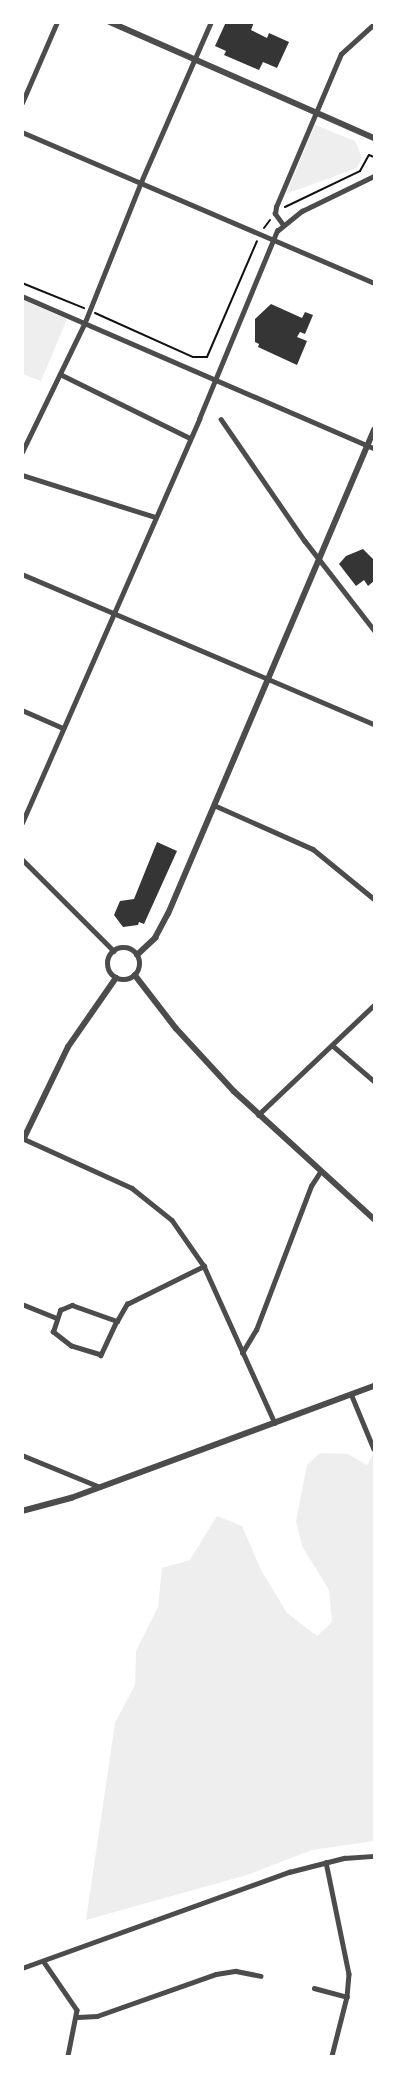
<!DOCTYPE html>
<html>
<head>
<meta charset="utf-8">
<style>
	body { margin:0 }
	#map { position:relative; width:397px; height:2079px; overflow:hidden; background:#fff; font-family:Arial,sans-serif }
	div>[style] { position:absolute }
	.green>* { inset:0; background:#eee }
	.building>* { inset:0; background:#353535 }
	.path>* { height:2px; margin:-1px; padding:0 1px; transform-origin:1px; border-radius:1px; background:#111 }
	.minor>* { height:4.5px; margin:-2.25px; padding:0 2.25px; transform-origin:2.25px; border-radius:2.25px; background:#4c4c4c }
	.tertiary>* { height:5.5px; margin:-2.75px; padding:0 2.75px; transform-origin:2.75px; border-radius:2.75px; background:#4c4c4c }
	.tertiary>.ring { margin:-2.75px; padding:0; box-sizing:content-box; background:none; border:5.5px solid #4c4c4c; border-radius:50% }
	span { translate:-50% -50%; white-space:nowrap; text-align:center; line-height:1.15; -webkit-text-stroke:5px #fff; paint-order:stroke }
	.frame { position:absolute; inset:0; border:24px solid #fff; pointer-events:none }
</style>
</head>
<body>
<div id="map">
	<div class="green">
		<i style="clip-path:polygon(315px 125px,355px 141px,362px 158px,357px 168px,286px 194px)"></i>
		<i style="clip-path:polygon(23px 300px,67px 319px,41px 381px,23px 374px)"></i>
		<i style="clip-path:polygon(320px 1453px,348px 1454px,367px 1465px,374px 1453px,374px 1841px,312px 1850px,247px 1875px,86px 1920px,115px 1723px,135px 1685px,136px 1651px,158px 1607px,162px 1568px,190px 1560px,217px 1516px,242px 1526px,261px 1570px,287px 1613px,317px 1636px,332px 1622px,329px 1590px,302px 1546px,296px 1521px,307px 1465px)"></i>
	</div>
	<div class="building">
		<i style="clip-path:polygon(226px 22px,254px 22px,251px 30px,267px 38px,269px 33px,289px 42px,277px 68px,263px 62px,259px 70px,224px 55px,226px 51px,215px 46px)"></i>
		<i style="clip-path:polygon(271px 304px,302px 318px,305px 312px,313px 315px,305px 334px,300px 332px,297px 337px,307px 341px,297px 365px,258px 347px,259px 344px,255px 342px,255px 319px)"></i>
		<i style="clip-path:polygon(363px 549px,374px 560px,374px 581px,368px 586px,364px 580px,356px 586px,339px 564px,346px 556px)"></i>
		<i style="clip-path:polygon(157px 842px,177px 851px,144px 924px,139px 922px,138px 925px,123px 927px,114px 915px,120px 901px,134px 899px)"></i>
	</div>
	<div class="path">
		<i style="left:285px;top:207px;width:83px;rotate:-25.6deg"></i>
		<i style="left:360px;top:171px;width:18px;rotate:-61deg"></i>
		<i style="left:369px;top:155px;width:5px;rotate:22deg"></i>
		<i style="left:264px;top:228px;width:10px;rotate:-53deg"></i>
		<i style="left:22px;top:283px;width:67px;rotate:22deg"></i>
		<i style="left:95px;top:313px;width:107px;rotate:24.2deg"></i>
		<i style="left:193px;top:357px;width:14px"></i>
		<i style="left:207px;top:357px;width:126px;rotate:-66.7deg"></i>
	</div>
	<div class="minor">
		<i style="left:22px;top:103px;width:88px;rotate:-66.6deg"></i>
		<i style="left:22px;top:132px;width:383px;rotate:23.2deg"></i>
		<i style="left:283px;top:225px;width:14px;rotate:-126deg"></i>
		<i style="left:275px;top:214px;width:7px;rotate:-82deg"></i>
		<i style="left:276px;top:207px;width:166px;rotate:-67deg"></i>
		<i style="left:341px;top:54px;width:45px;rotate:-42.3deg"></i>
		<i style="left:22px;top:296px;width:383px;rotate:23.4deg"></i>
		<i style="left:60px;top:374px;width:145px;rotate:26.2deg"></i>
		<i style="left:221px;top:419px;width:148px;rotate:55.5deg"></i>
		<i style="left:305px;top:541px;width:113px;rotate:52.2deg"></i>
		<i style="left:22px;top:452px;width:144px;rotate:-64.1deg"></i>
		<i style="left:85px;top:322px;width:151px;rotate:-68.2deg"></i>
		<i style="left:141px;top:182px;width:175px;rotate:-66.4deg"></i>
		<i style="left:22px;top:475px;width:139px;rotate:17.5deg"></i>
		<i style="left:22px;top:574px;width:383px;rotate:23.1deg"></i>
		<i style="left:22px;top:710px;width:45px;rotate:23.7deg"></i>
		<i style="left:214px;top:805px;width:108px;rotate:24deg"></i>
		<i style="left:313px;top:849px;width:79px;rotate:39.3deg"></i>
		<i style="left:22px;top:823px;width:441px;rotate:-66.3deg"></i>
		<i style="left:199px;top:419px;width:204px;rotate:-67.5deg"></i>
		<i style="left:277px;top:231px;width:32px;rotate:-39deg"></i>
		<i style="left:302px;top:211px;width:80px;rotate:-25.9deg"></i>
		<i style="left:22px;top:859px;width:130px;rotate:45deg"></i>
		<i style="left:332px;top:1045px;width:55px;rotate:40.6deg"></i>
		<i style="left:258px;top:1115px;width:160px;rotate:-43.5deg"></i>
		<i style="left:22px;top:1138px;width:121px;rotate:24.4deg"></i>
		<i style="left:132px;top:1188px;width:51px;rotate:38.7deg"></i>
		<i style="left:172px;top:1220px;width:56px;rotate:55.2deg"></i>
		<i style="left:204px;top:1266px;width:172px;rotate:65.7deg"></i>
		<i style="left:22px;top:1304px;width:35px;rotate:22deg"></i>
		<i style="left:72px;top:1305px;width:48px;rotate:19.6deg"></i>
		<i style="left:117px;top:1321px;width:38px;rotate:115deg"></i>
		<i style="left:101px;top:1355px;width:31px;rotate:-163deg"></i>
		<i style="left:71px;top:1346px;width:23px;rotate:-142deg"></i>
		<i style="left:53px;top:1332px;width:23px;rotate:-72deg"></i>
		<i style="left:60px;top:1310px;width:13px;rotate:-23deg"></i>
		<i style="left:117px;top:1321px;width:20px;rotate:-60deg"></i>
		<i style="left:127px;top:1304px;width:86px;rotate:-26.3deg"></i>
		<i style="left:242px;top:1353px;width:27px;rotate:-59deg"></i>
		<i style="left:256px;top:1330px;width:154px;rotate:-69.1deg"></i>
		<i style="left:311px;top:1186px;width:17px;rotate:-57deg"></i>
		<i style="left:352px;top:1396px;width:57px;rotate:67.5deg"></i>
		<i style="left:22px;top:1455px;width:84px;rotate:22.3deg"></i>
		<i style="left:326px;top:1862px;width:114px;rotate:78.4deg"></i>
		<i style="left:349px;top:1974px;width:23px;rotate:95deg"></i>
		<i style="left:347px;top:1997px;width:61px;rotate:104.3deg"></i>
		<i style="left:44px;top:1962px;width:58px;rotate:55.5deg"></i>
		<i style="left:77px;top:2010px;width:47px;rotate:101.1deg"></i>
		<i style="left:22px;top:1968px;width:284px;rotate:-19.8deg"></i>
		<i style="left:289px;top:1872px;width:57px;rotate:-14.3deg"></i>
		<i style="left:344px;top:1858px;width:30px;rotate:-4deg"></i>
		<i style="left:314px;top:1988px;width:34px;rotate:15deg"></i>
		<i style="left:78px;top:2017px;width:19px;rotate:-3deg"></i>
		<i style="left:97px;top:2016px;width:126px;rotate:-19.4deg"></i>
		<i style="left:216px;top:1974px;width:20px;rotate:-9deg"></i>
		<i style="left:236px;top:1971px;width:25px;rotate:11deg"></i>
	</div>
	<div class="tertiary">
		<i style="left:110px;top:22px;width:288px;rotate:23.7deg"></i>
		<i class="ring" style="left:108px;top:948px;width:26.5px;height:26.5px"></i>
		<i style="left:137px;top:955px;width:25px;rotate:-43deg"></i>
		<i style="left:155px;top:938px;width:27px;rotate:-62deg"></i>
		<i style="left:168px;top:914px;width:526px;rotate:-66.94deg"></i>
		<i style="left:135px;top:975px;width:67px;rotate:52.3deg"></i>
		<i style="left:176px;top:1028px;width:86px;rotate:47.4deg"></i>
		<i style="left:234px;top:1091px;width:190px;rotate:42.4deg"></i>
		<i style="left:24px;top:1138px;width:101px;rotate:-64.2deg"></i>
		<i style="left:68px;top:1047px;width:84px;rotate:-55.2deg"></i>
		<i style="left:22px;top:1511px;width:51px;rotate:-14.9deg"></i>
		<i style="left:71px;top:1498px;width:323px;rotate:-20.3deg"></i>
	</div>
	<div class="frame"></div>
</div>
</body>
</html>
